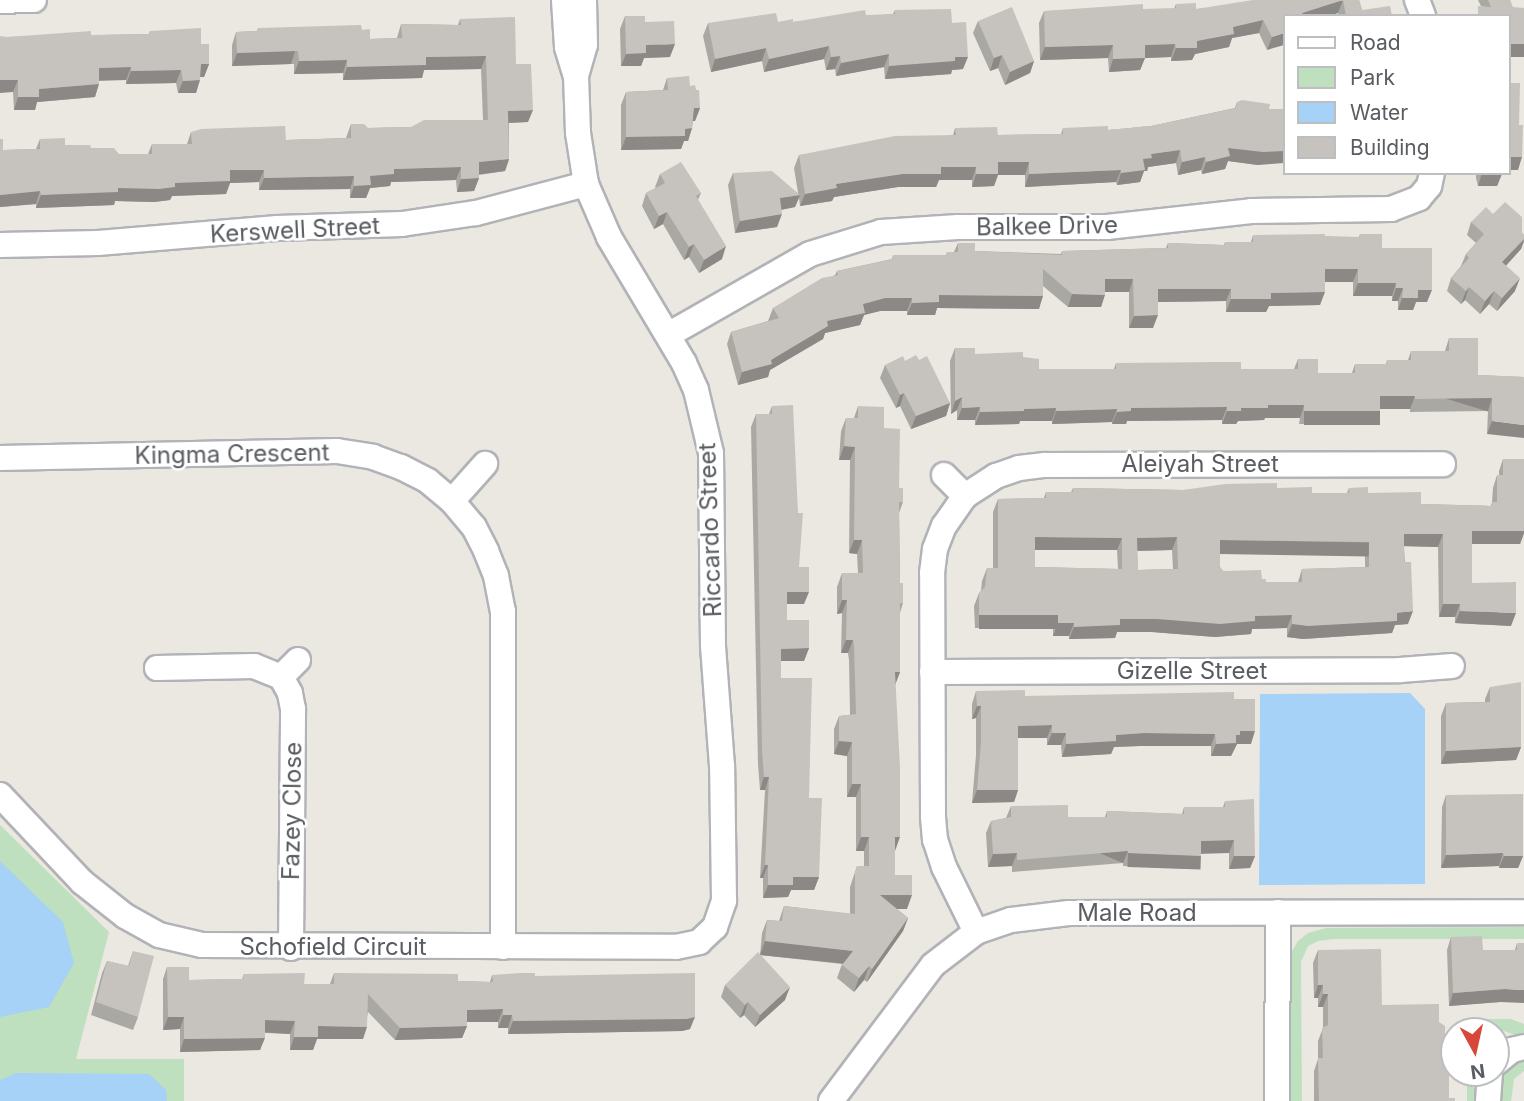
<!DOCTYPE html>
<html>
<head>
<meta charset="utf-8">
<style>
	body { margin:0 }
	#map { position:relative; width:1524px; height:1101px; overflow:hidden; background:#eae8e0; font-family:Inter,sans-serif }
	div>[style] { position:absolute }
	.green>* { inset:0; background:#bee0bf }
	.water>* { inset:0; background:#a5d2f6 }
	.roads { filter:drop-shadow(2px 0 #b1b3b7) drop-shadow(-2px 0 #b1b3b7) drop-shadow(0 2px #b1b3b7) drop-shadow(0 -2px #b1b3b7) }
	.minor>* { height:24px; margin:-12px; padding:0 12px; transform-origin:12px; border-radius:12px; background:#fff }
	.wall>* { inset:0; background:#aaa8a3 }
	.shaded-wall>* { inset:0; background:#8b8885; transform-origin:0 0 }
	.building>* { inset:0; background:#c6c3be }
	span { translate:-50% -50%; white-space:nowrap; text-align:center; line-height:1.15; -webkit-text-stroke:5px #fff; paint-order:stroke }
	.street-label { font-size:24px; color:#595c60 }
	.legend { position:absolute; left:1283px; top:14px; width:228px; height:161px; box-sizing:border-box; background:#fff; border:2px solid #bdbebf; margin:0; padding:9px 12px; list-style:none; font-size:21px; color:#595c60 }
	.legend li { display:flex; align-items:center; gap:14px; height:35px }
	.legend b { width:35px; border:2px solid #bdbebf }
	.north { position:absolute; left:1440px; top:1017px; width:70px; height:70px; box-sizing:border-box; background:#fff; border:2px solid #bdbebf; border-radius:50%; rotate:172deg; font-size:19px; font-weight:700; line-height:28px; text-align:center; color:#595c60 }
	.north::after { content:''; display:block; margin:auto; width:24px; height:32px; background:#d7473a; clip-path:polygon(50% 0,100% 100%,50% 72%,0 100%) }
</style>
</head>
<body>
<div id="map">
	<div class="green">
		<i style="clip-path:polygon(0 825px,109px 932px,76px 1059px,184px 1059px,184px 1101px,0 1101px)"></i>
		<i style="clip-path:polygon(1524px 927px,1524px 939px,1333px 939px,1318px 941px,1308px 946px,1301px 962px,1302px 1101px,1289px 1101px,1289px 968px,1291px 953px,1298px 941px,1308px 933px,1326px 928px)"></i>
		<i style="clip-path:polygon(1478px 1019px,1511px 1019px,1524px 1024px,1524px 1038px,1495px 1028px,1466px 1031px)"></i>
		<i style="clip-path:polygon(1524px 1056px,1524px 1071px,1514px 1079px,1511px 1101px,1499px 1101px,1500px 1076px,1505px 1066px)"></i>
		<i style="clip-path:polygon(1456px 1073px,1476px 1073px,1480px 1101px,1467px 1101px,1467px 1085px)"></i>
	</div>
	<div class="water">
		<i style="clip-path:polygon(1410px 693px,1425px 709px,1425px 884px,1259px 885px,1260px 694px)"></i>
		<i style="clip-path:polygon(0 861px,63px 922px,74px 963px,49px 1007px,0 1017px)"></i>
		<i style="clip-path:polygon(16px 1073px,149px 1074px,166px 1090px,167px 1101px,0 1101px,0 1080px)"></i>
	</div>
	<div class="roads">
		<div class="minor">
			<i style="left:1417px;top:0;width:17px;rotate:69deg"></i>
			<i style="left:0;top:1px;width:34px;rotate:-2deg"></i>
			<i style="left:576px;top:76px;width:32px;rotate:-74deg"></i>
			<i style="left:585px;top:45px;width:45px;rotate:-91.3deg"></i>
			<i style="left:0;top:245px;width:98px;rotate:-1.2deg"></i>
			<i style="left:98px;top:243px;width:180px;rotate:-4.8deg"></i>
			<i style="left:277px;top:228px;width:125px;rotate:-1.8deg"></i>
			<i style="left:402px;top:224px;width:75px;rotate:-8.5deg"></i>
			<i style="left:476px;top:213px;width:114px;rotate:-14.8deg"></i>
			<i style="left:668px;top:335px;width:163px;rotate:-29.7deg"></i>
			<i style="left:810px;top:254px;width:74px;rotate:-17.2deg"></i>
			<i style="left:881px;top:232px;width:77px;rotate:-3.7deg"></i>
			<i style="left:958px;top:227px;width:149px"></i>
			<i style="left:1107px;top:227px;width:145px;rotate:-6.3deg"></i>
			<i style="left:1251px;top:211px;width:140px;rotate:-0.8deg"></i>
			<i style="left:1391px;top:209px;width:30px;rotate:-21deg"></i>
			<i style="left:1419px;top:198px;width:16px;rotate:-50deg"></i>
			<i style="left:1429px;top:186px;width:13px;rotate:-77deg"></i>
			<i style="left:0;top:458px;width:337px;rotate:-1.2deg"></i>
			<i style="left:337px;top:451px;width:36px;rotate:9deg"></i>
			<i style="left:373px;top:457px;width:30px;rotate:20deg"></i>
			<i style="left:401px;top:467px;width:30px;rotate:27deg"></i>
			<i style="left:428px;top:481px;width:31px;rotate:40deg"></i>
			<i style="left:452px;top:501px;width:50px;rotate:-48.3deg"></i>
			<i style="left:944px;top:475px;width:30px;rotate:45deg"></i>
			<i style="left:452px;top:501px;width:34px;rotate:50deg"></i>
			<i style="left:474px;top:527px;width:27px;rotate:63deg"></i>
			<i style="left:486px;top:551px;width:27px;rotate:68deg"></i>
			<i style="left:496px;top:576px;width:36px;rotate:79deg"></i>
			<i style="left:503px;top:611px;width:336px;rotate:90deg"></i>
			<i style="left:157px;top:668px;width:97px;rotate:-1.2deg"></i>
			<i style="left:254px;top:666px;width:29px;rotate:22deg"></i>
			<i style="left:932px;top:672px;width:468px;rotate:-0.2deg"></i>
			<i style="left:1400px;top:670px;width:52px;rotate:-4.4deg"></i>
			<i style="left:0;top:795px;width:120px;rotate:46.7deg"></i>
			<i style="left:82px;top:882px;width:55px;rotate:38.3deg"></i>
			<i style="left:125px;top:916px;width:39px;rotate:29deg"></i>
			<i style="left:159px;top:935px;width:44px;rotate:13.1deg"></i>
			<i style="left:202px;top:945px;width:474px;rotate:0.2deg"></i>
			<i style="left:676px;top:947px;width:24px;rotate:-12deg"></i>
			<i style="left:699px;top:942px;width:22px;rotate:-43deg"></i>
			<i style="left:715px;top:927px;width:28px;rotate:-71deg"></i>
			<i style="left:724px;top:901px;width:135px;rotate:-90.8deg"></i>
			<i style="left:722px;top:766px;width:121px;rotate:-94.3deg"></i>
			<i style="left:713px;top:645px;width:192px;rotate:-90.6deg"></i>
			<i style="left:711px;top:453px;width:65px;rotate:-103.4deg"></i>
			<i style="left:696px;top:390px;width:30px;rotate:-114deg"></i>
			<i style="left:684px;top:363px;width:147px;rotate:-120.8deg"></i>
			<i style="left:609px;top:237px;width:58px;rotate:-113.5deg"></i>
			<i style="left:586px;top:184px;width:52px;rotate:-98.9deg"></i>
			<i style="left:578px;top:133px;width:56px;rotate:-92deg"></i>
			<i style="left:576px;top:77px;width:31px;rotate:-107deg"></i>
			<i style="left:567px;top:47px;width:47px;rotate:-93.7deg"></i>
			<i style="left:976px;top:932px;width:72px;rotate:-116.2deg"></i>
			<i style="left:944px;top:867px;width:28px;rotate:-108deg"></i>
			<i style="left:935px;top:840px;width:24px;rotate:-95deg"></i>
			<i style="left:933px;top:816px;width:243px;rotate:-90.2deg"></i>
			<i style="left:932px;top:573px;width:24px;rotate:-83deg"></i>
			<i style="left:935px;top:549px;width:25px;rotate:-69deg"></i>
			<i style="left:944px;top:526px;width:37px;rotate:-55deg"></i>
			<i style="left:965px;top:496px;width:37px;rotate:-33deg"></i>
			<i style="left:996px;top:476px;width:24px;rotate:-19deg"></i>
			<i style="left:1019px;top:468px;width:26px;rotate:-7deg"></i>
			<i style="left:1045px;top:465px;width:398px;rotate:-0.1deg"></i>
			<i style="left:291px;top:948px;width:239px;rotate:-89.5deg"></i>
			<i style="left:293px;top:709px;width:16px;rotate:-101deg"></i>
			<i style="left:290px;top:693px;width:18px;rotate:-119deg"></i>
			<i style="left:281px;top:677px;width:24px;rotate:-45deg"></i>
			<i style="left:1496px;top:1063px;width:21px;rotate:-39deg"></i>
			<i style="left:1512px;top:1050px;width:12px;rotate:-14deg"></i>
			<i style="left:831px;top:1101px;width:170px;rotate:-53.1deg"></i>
			<i style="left:933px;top:965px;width:54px;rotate:-37.5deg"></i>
			<i style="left:976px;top:932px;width:37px;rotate:-19deg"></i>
			<i style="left:1011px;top:920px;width:58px;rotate:-6.9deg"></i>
			<i style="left:1069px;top:913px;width:455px;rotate:-0.1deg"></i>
			<i style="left:1277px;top:1101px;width:189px;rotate:-89.7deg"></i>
			<i style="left:1488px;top:1101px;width:28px;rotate:-86deg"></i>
		</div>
	</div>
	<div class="wall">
		<i style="clip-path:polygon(1359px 0,1362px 10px,1392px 16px,1339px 16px,1338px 13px,1284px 16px,1267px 50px,1259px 33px,1232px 38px,1229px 47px,1195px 54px,1192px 60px,1171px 61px,1171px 57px,1145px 58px,1140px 70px,1109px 72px,1108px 58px,1040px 60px,1039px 23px,1044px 11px,1174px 9px,1176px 4px,1196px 9px)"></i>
		<i style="clip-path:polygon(1478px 0,1510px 0,1524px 57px,1508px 57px,1508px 16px,1481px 6px)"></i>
		<i style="clip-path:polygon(895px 10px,952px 23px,963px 69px,952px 70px,951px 74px,885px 79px,884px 67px,836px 76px,835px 69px,826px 70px,824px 59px,764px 72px,762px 61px,711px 72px,703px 36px,708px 23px,793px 22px,893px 14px)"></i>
		<i style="clip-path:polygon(625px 16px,645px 22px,670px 57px,644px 58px,641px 66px,621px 66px,620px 29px)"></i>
		<i style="clip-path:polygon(460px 19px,516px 64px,528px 122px,509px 123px,509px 159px,505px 171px,479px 175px,479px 178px,474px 191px,457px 192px,456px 180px,391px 182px,390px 186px,370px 188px,366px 198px,350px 198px,350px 189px,259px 190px,259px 182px,230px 183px,226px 194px,172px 196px,170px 200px,154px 202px,115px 201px,114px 205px,36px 208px,36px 204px,0 207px,0 139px,3px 150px,36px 149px,40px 139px,65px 145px,91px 148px,119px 154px,148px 154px,152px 144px,187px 144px,191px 132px,286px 140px,346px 138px,351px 124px,368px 128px,411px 127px,483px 120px,481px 69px,424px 70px,422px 78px,343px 80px,343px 73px,294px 74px,294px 64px,291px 64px,232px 66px,232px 45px,236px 32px,257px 31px,258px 28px,362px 30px,370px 39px,397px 38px,401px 24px,458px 25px)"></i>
		<i style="clip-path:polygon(978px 21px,1034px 61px,1030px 73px,1005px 85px,998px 68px,990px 71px,973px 33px)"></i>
		<i style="clip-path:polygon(150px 31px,201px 44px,209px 64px,204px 77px,200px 77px,196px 93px,178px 93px,176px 83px,126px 84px,126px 80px,99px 80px,95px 97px,37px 102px,35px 110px,14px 110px,13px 92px,7px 37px,149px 34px)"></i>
		<i style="clip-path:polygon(667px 78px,690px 86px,696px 90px,700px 108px,695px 121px,693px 121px,692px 128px,688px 141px,684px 141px,681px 149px,621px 150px,621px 105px,626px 92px,663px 90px)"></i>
		<i style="clip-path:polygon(1237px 102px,1258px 165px,1228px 161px,1225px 169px,1202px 174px,1201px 170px,1178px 175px,1176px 163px,1148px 167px,1147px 171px,1144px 171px,1140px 182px,1117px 185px,1116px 182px,1025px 187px,1025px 175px,998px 175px,994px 186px,972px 187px,972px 180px,939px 180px,936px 187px,898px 187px,834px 197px,832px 201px,800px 206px,799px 198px,795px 207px,781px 210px,777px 227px,735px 233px,728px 185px,733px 173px,798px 193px,794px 168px,799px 155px,953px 135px,955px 128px,998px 135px,1061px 134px,1063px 128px,1108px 130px,1151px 126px,1235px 108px)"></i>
		<i style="clip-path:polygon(1476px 173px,1502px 173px,1497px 186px,1478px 186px,1476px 178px)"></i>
		<i style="clip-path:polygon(660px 174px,701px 193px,698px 200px,722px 259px,699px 273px,689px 257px,684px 260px,663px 224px,654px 229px,642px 206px,646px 193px,656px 188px,655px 187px)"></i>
		<i style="clip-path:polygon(1493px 214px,1522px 233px,1524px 235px,1524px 242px,1521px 249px,1506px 266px,1515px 291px,1497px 311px,1489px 304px,1480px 314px,1465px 300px,1461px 304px,1447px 291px,1451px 278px,1461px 266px,1466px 254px,1476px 243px,1467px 235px,1471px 222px)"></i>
		<i style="clip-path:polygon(1360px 234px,1382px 248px,1427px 302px,1416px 302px,1413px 310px,1398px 310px,1398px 301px,1392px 301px,1392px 296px,1353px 296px,1353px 282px,1325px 282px,1320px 305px,1269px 306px,1266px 312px,1226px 312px,1226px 301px,1158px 302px,1153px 328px,1129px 328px,1129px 292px,1105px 292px,1101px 307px,1068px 307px,1043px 286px,1039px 309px,937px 308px,935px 315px,907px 315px,907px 311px,880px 311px,864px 315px,860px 325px,825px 333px,823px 339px,770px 370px,768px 377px,738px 385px,727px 344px,731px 332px,768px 321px,773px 308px,835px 275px,837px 271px,892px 259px,893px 255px,946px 255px,947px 252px,954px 252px,958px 243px,975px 251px,1061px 254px,1062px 251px,1166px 248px,1168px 243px,1224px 245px,1225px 242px,1251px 242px,1253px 235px,1359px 237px)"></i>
		<i style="clip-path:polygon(1449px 338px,1478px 375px,1524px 377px,1487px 434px,1488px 411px,1410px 412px,1410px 409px,1380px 409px,1375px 424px,1299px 424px,1300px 418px,1265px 418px,1264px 420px,1238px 421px,1236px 424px,1222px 424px,1222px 420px,1127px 421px,1126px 424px,1112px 424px,1112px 422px,1052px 424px,1052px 421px,1020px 421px,1019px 424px,975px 425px,975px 420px,957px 420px,957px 410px,951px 414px,950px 361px,955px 348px,975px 354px,1023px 357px,1039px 369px,1114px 369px,1116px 363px,1241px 369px,1294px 369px,1298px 359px,1318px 373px,1352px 373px,1355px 364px,1386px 364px,1387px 360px,1408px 360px,1411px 351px,1445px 351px)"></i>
		<i style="clip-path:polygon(919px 360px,950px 403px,946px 416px,911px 429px,900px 406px,896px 408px,880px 378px,885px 365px)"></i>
		<i style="clip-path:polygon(772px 406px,799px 567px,804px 604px,787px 604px,787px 620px,809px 648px,804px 661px,781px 661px,781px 678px,809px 798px,819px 877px,814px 890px,791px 890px,788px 897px,763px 898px,763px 878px,760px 878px,765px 790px,760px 790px,758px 764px,751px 427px,756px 414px,769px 414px)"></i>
		<i style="clip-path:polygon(858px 406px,884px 428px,903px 502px,899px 513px,900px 583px,903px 603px,900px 613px,900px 672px,895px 685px,895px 875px,907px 909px,897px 909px,908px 918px,903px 931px,867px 982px,864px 980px,854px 992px,837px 978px,842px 964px,760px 955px,762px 933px,767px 920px,779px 921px,784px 906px,850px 914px,850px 887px,857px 866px,864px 866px,864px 851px,856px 851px,856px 797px,847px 797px,847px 756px,834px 754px,834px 729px,839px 716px,850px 715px,849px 660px,848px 653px,841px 653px,842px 613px,837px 614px,837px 587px,842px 573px,858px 573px,857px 554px,849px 553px,850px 460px,839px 460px,841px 431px,846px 418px,854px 418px)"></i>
		<i style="clip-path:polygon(evenodd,1503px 459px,1524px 459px,1524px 533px,1520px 544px,1472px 544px,1472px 583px,1511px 626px,1455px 623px,1455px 617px,1439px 617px,1438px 547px,1404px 546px,1408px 624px,1395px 625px,1392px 633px,1303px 639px,1287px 637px,1287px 628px,1252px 629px,1251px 634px,1215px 637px,1152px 632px,1117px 632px,1115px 638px,1069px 639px,1069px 636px,1053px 636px,1053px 628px,975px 628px,974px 606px,979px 593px,981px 591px,982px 581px,987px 568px,993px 568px,993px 512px,998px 499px,1044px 498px,1046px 492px,1071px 492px,1073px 488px,1183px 490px,1277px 488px,1312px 493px,1347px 493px,1349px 488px,1368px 493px,1421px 504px,1491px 506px,1492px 502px,1493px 488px,1497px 475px,1499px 475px,1499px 471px,1503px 459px,1035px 550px,1117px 550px,1118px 569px,1035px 567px,1035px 550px,1503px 459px,1172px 550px,1173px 569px,1138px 570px,1137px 551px,1172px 550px,1503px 459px,1220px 553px,1365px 555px,1365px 567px,1302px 569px,1298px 582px,1266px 582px,1262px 579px,1223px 571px,1220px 567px,1220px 553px)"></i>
		<i style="clip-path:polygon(1490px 687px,1521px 747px,1516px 760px,1441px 764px,1441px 716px,1446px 703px,1485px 702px,1485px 699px)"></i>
		<i style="clip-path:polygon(976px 691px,1025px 696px,1234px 699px,1251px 744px,1237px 744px,1231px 756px,1211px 756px,1211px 746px,1140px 746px,1114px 747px,1111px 754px,1062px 757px,1061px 745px,1047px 745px,1047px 738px,1018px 738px,1018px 790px,1014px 802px,972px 803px,976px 755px,976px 718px,972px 719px,972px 704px)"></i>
		<i style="clip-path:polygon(1446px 795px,1523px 856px,1518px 868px,1499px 868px,1499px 866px,1441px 868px,1442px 807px)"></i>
		<i style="clip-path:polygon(1225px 801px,1255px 856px,1250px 868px,1229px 869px,1229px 853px,1201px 853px,1196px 869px,1123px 866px,1123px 863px,1012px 872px,1012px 866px,988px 867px,986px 833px,991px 821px,1006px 818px,1011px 806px,1068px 817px,1105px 817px,1107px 811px,1182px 814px,1184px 807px,1223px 807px)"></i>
		<i style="clip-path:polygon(1451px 937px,1483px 950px,1515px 950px,1517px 943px,1524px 943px,1500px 1002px,1449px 1006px,1447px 950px)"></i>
		<i style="clip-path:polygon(1318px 950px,1382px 1005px,1439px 1022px,1445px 1058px,1449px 1098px,1455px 1101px,1314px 1101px,1314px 1071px,1318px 1059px,1318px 1041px,1323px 1028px,1323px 1007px,1318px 1007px,1318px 998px,1314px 998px,1313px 963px)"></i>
		<i style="clip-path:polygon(133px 951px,138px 1017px,133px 1030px,91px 1015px,102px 973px,107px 961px,128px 966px)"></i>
		<i style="clip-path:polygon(167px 967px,189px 980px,242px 979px,244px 974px,304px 984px,330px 984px,334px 973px,458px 981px,490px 982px,492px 975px,535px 976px,690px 1029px,682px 1031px,508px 1034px,508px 1028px,498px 1028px,498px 1022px,467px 1022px,467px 1026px,462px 1038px,395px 1040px,368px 1012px,363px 1039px,317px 1039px,313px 1050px,290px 1050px,290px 1034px,265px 1033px,260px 1050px,180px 1052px,180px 1029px,163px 1030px,163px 979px)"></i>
		<i style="clip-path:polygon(725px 985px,785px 1000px,755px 1027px,744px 1015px,740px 1018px,721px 997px)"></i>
	</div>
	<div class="shaded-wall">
		<i style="clip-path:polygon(1343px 0,1338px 13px,1329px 16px,1301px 16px,1302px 13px)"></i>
		<i style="clip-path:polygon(1263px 20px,1259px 33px,1232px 38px,1229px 47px,1195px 54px,1192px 60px,1171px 61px,1176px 48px,1197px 41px,1233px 27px)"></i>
		<i style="clip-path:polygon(1284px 33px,1284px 45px,1267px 50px,1272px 37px)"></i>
		<i style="clip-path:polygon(675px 44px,670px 57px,644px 58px,641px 66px,621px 66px,626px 54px,646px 45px)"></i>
		<i style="clip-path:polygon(1175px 44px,1171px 57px,1145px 58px,1140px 70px,1109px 72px,1113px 59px,1145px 45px)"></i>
		<i style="left:1508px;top:44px;width:16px;height:13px"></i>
		<i style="clip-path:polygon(1113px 45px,1108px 58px,1040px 60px,1045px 47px)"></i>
		<i style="clip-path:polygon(829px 46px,824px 59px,764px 72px,769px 59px)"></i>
		<i style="clip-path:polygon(766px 48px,762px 61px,711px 72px,715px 59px)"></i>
		<i style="clip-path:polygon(295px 51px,291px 64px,232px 66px,237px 53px)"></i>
		<i style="clip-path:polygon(889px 54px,884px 67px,836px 76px,841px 63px)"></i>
		<i style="clip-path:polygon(1002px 55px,998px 68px,990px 71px,994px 58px)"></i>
		<i style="clip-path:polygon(486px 56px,481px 69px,424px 70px,422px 78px,343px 80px,347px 67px,426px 57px)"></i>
		<i style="clip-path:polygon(840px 56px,835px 69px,826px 70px,831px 57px)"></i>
		<i style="clip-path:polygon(955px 57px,968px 57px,963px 69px,952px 70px,951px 74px,885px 79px,889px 66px)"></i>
		<i style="clip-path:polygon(347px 60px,343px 73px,294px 74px,299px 61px)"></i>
		<i style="clip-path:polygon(1034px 61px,1030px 73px,1005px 85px,1010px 72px)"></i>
		<i style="clip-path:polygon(201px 64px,209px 64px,204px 77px,197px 77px)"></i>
		<i style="clip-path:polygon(131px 67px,126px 80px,94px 81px,99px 68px)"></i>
		<i style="clip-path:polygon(181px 70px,176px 83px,126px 84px,131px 71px)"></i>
		<i style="clip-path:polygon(0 80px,18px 80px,13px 92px,0 93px)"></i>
		<i style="clip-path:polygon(200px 80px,196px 93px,178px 93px,183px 81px)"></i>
		<i style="clip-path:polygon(99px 84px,95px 97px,37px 102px,35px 110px,14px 110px,18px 97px,39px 89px)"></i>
		<i style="clip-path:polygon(694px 108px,700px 108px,695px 121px,689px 121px)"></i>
		<i style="clip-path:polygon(533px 110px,528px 122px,504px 123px,508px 111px)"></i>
		<i style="clip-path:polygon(692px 128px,688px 141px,684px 141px,681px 149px,621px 150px,626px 137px)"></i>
		<i style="clip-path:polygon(1228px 148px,1284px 151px,1284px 163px,1258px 165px,1228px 161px,1225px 169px,1202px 174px,1206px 162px)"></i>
		<i style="clip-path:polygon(1180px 150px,1176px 163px,1148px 167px,1147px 171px,1144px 171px,1140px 182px,1117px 185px,1121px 173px,1151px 154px)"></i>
		<i style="clip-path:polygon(1205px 157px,1201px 170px,1178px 175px,1182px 162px)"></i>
		<i style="clip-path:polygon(1508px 157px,1522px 157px,1518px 170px,1508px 170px)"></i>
		<i style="clip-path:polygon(509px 159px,505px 171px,474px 175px,479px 162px)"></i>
		<i style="clip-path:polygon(998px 162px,1029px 162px,1025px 175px,998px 175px,994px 186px,972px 187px,976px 174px)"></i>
		<i style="clip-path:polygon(461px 167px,456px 180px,391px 182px,390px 186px,370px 188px,366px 198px,350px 198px,354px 186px,370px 176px,394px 169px)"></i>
		<i style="clip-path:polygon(941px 167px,976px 167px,972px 180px,939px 180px,936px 187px,898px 187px,834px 197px,832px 201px,800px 206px,805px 194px,836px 184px)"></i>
		<i style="clip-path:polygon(230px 170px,264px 170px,259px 182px,230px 183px,226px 194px,172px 196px,170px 200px,154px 202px,115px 201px,114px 205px,36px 208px,41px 195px,175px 183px)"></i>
		<i style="clip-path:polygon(1121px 170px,1116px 182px,1025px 187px,1029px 174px)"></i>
		<i style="clip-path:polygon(1482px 173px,1502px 174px,1497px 186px,1478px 186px)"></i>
		<i style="clip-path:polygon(354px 176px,350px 189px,259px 190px,264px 178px)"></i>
		<i style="clip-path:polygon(479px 178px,474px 191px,457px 192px,461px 179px)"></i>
		<i style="clip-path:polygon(40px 191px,36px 204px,0 207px,0 195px)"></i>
		<i style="clip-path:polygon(800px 195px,795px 207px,775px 211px,780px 198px)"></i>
		<i style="clip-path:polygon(667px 212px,663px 224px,654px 229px,659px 216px)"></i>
		<i style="clip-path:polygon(782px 214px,777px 227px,735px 233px,740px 221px)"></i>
		<i style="clip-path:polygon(1524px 239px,1521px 249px,1497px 275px,1502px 262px)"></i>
		<i style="clip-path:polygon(694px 244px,689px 257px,684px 260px,689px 247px)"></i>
		<i style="clip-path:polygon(726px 246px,722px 259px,699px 273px,704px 260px)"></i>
		<i style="clip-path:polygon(1325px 269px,1358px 269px,1353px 282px,1320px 282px)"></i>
		<i style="clip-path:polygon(1520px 278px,1515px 291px,1497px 311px,1502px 298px)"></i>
		<i style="clip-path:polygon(1105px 279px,1133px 279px,1129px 292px,1101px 292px)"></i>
		<i style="clip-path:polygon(1358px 283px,1396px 283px,1392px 296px,1353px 296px)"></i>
		<i style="clip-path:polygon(1469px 287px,1465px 300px,1461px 304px,1466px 291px)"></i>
		<i style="clip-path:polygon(1396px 288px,1403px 288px,1398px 301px,1392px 301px)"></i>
		<i style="clip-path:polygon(1158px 289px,1231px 289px,1226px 301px,1153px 302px)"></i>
		<i style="clip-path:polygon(1418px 290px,1432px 290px,1427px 302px,1416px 302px,1413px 310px,1398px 310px,1402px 298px)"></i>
		<i style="clip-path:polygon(1494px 291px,1489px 304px,1480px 314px,1485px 301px)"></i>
		<i style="clip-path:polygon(1325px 292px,1320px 305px,1269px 306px,1266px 312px,1226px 312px,1231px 299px,1271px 293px)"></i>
		<i style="clip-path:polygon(1072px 294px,1105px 295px,1101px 307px,1068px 307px)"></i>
		<i style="clip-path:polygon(939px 295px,1043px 296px,1039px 309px,937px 308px,935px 315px,907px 315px,912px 303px)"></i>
		<i style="clip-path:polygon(885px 298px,912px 298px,907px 311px,880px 311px,864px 315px,860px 325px,825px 333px,823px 339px,770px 370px,768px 377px,738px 385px,742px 372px,771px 360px,827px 321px,863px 304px)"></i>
		<i style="clip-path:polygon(1158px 315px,1153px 328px,1129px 328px,1134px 316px)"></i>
		<i style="clip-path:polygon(904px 393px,900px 406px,896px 408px,900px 395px)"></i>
		<i style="clip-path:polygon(1380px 396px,1415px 396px,1410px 409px,1375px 409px)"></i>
		<i style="clip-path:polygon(962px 397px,957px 410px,951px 414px,955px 401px)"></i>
		<i style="left:1492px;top:398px;width:14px;height:77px;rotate:107deg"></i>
		<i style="clip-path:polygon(950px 403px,946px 416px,911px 429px,916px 416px)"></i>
		<i style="clip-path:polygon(1268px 405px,1304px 405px,1300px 418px,1265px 418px,1264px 420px,1238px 421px,1236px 424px,1222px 424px,1227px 411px,1241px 408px)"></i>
		<i style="clip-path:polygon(980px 407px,975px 420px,957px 420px,962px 408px)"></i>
		<i style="clip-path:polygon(1227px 407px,1222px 420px,1127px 421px,1126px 424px,1112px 424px,1117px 412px,1131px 408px)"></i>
		<i style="clip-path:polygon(1056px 408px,1052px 421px,1020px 421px,1019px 424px,975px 425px,980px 412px,1024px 409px)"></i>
		<i style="clip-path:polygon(1117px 409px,1112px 422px,1052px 424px,1056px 411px)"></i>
		<i style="left:1304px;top:411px;width:76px;height:14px"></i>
		<i style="clip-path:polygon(1492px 421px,1524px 425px,1524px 438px,1487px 434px)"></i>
		<i style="clip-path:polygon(844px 446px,855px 447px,850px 460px,839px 460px)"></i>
		<i style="clip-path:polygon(1472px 531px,1524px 531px,1524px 533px,1520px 544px,1467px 544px)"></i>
		<i style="clip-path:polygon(1404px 534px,1443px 534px,1438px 547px,1399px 546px)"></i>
		<i style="clip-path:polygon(1035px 537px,1122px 538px,1117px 550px,1030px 550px)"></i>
		<i style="clip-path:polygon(1177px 537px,1172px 550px,1133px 551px,1137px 538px)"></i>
		<i style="clip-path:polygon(854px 540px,862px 540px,857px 554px,849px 553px)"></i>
		<i style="left:1220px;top:540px;width:149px;height:14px;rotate:1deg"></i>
		<i style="clip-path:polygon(787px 592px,809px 592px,804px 604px,782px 604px)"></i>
		<i style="clip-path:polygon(842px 600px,847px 600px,842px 613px,837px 614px)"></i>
		<i style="clip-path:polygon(1443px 604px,1460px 604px,1455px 617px,1439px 617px)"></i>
		<i style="clip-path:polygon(1413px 611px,1408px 624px,1395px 625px,1392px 633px,1303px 639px,1287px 637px,1292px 624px)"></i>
		<i style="clip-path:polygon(1460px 611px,1516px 613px,1511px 626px,1455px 623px)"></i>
		<i style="left:979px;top:615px;width:79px;height:14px"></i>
		<i style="clip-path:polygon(1292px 615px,1287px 628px,1252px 629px,1251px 634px,1215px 637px,1152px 632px,1117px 632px,1115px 638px,1069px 639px,1074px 627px,1120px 619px)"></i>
		<i style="clip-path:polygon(1058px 623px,1074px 623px,1069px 636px,1053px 636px)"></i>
		<i style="clip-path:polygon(846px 640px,853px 640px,848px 653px,841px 653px)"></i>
		<i style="clip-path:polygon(809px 648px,804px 661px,777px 661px,781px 649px)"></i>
		<i style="clip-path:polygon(895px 672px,900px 672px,895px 685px)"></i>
		<i style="clip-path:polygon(977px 706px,981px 706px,976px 718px,972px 719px)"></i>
		<i style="clip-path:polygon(1052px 725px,1047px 738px,1013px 738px,1018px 726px)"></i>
		<i style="clip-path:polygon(1240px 731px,1255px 731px,1251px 744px,1237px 744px,1231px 756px,1211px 756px,1216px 744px,1236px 735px)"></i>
		<i style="clip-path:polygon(1052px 733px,1066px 733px,1061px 745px,1047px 745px)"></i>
		<i style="clip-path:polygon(1144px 733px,1215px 734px,1211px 746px,1140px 746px,1114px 747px,1111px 754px,1062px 757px,1066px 744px,1116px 735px)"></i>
		<i style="clip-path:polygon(839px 741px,852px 742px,847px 756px,834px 754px)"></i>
		<i style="clip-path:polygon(1521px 747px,1516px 760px,1441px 764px,1446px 751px)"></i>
		<i style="clip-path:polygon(764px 777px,769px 777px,765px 790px,760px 790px)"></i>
		<i style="clip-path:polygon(852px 784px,861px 784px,856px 797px,847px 797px)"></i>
		<i style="clip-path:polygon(977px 790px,1018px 790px,1014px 802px,972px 803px)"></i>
		<i style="clip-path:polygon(861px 837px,869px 837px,864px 851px,856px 851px)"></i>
		<i style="clip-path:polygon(895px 837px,900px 837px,895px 851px)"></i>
		<i style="clip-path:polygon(1234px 840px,1229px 853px,1196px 854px,1201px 841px)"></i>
		<i style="left:1128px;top:851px;width:13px;height:111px;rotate:113deg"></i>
		<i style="clip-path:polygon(1017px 853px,1012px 866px,988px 867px,993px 854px)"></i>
		<i style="left:1128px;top:853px;width:73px;height:14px;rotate:2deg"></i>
		<i style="clip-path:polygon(1503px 853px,1499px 866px,1441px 868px,1446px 855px)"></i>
		<i style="clip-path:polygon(1234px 856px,1255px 856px,1250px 868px,1229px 869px)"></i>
		<i style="clip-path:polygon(1504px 856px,1523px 856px,1518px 868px,1499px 868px)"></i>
		<i style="clip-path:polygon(765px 865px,768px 865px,763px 878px,760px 878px)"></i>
		<i style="clip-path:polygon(793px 877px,819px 877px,814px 890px,791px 890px,788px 897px,763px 898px,768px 885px)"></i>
		<i style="clip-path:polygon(880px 895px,912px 895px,907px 909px,875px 909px)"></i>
		<i style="clip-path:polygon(908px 918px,903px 931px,867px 982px,872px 969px)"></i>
		<i style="clip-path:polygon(765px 941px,853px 951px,848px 964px,760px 955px)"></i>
		<i style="clip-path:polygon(869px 966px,864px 980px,854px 992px,859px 978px)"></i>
		<i style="clip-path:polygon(1318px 985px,1323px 985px,1318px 998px,1314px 998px)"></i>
		<i style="clip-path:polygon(790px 987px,785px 1000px,755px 1027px,760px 1015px)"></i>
		<i style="clip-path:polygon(1505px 989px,1524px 990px,1524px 1003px,1500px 1002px,1449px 1006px,1453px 993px)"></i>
		<i style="clip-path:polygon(1323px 994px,1328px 994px,1323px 1007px,1318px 1007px)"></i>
		<i style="clip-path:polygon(748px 1002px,744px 1015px,740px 1018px,745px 1005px)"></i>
		<i style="clip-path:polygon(503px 1009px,498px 1022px,463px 1022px,467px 1010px)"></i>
		<i style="clip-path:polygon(503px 1015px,512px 1015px,508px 1028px,498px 1028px)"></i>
		<i style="clip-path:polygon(168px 1017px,184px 1017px,180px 1029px,163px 1030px)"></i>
		<i style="clip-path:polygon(695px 1017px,690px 1029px,682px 1031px,508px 1034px,513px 1021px)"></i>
		<i style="clip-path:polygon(265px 1020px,295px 1021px,290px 1034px,260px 1032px)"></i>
		<i style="clip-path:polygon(318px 1026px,367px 1027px,363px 1039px,317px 1039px,313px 1050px,290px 1050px,294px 1037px)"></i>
		<i style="clip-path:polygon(467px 1026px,462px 1038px,395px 1040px,400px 1028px)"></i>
		<i style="clip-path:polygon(265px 1038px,260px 1050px,180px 1052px,184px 1039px)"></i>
	</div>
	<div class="building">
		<i style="clip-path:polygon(1253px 0,1359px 0,1362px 10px,1390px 6px,1392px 16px,1346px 16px,1343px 0,1302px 13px,1303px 16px,1284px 16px,1284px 33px,1272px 37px,1263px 20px,1233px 27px,1234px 34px,1197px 41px,1197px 48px,1176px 48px,1175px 44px,1145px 45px,1145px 58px,1113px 59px,1113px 45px,1045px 47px,1044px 11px,1143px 4px,1143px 9px,1176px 8px,1176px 4px,1196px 3px,1196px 9px)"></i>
		<i style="clip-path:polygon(1488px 0,1510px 0,1513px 7px,1524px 8px,1524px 44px,1508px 44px,1508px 16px,1478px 16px,1478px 6px,1491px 7px)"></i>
		<i style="clip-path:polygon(1012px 7px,1034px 61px,1010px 72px,1002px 55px,994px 58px,978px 21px)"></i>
		<i style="clip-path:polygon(951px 9px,952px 23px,966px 22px,968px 57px,955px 57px,955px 61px,889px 66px,889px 54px,841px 63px,840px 56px,831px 57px,829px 46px,769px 59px,766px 48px,715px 59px,708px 23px,776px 13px,778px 22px,793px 19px,793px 22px,865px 10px,866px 15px,895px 14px,895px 10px)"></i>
		<i style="clip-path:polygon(625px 16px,645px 16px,645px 22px,674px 21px,675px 44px,646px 45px,646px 53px,626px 54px)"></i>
		<i style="clip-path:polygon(515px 17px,516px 64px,531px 64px,533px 110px,508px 111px,509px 159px,479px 162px,479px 178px,461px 179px,461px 167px,394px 169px,394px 174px,370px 176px,371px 185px,354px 186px,354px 176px,264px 178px,264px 170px,230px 170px,230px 181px,175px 183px,175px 187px,159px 189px,118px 188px,118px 192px,41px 195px,40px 191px,0 195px,0 139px,3px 139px,3px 150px,40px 149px,40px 139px,65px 138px,65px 145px,90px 145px,91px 148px,114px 148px,119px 154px,152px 154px,152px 144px,192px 144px,191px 132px,201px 129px,285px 126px,286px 140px,351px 138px,351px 124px,364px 124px,368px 128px,411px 127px,424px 120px,488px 120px,486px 56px,426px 57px,426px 65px,347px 67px,347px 60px,299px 61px,298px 51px,295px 51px,237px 53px,236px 32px,258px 31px,258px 28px,361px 25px,362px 30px,370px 29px,370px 39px,402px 38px,401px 24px,461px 25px,460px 19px)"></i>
		<i style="clip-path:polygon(201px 28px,201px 44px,209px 44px,209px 64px,201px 64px,200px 80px,183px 81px,181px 70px,131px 71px,131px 67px,99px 68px,99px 84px,39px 89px,39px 97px,18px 97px,18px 80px,0 80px,0 36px,7px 37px,91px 31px,91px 35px,150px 34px,150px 31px)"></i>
		<i style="clip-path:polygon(689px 76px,690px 86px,695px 85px,696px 90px,699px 90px,700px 108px,694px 108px,692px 128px,685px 129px,685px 136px,626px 137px,626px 92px,668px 90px,667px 78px)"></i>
		<i style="clip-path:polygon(1508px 83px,1520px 83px,1519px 125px,1523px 125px,1522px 157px,1508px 157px)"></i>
		<i style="clip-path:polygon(1242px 100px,1270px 104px,1269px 109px,1284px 109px,1284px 151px,1263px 152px,1228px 148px,1230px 156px,1206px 162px,1205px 157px,1182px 162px,1180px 150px,1151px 154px,1152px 158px,1143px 159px,1145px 170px,1121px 173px,1121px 170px,1029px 174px,1029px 162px,998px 162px,998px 174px,976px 174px,976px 167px,941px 167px,941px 174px,903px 174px,836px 184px,837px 188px,805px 194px,799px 155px,895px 136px,956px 135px,955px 128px,997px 127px,998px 135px,1063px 134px,1063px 128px,1108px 126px,1108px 130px,1151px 126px,1236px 108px,1237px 102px)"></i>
		<i style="clip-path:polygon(681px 162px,701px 193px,696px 196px,726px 246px,704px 260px,694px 244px,689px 247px,667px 212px,659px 216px,646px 193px,665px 183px,660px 174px)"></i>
		<i style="clip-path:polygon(772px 171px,800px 195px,780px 198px,782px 214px,740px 221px,733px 173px)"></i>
		<i style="clip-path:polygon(1505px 202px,1522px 217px,1522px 233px,1524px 235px,1524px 239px,1502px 262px,1520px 278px,1502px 298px,1494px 291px,1485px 301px,1469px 287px,1466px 291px,1451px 278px,1469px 258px,1466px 254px,1484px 234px,1471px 222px,1486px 207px,1493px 214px)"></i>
		<i style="clip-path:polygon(1325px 234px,1325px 237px,1360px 237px,1360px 234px,1382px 234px,1382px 248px,1432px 248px,1432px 290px,1418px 290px,1418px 298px,1402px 298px,1403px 288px,1396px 288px,1396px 283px,1358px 283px,1358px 269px,1325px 269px,1325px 292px,1271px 293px,1271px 299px,1231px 299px,1231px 289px,1158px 289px,1158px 315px,1134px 316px,1133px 279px,1105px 279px,1105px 295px,1072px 294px,1043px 269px,1043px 296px,939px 295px,939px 302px,912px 303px,912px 298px,885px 298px,863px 304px,865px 313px,827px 321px,828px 326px,771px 360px,772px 364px,742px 372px,731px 332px,779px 318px,773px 308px,822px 278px,838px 275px,837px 271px,893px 259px,893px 255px,947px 255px,947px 252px,958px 252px,958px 243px,975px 243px,975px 251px,1062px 255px,1062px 251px,1168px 248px,1168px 243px,1225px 245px,1225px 242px,1253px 242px,1253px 235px)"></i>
		<i style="clip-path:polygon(1449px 338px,1478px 338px,1478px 375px,1524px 377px,1524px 425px,1492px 421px,1492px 398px,1415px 399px,1415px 396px,1380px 396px,1380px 411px,1304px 411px,1304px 405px,1268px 405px,1268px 408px,1241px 408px,1241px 411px,1227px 411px,1227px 407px,1131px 408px,1131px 411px,1117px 412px,1117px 409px,1056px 411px,1056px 408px,1024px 409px,1024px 411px,980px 412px,980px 407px,962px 408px,962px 397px,955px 401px,955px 348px,975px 348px,975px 354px,1023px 352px,1023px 357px,1039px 359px,1039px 369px,1116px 369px,1116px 363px,1214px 362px,1241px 362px,1241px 369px,1298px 369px,1298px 359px,1318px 359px,1318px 373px,1355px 373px,1355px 364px,1387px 364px,1387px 360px,1411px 360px,1411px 351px,1449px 351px)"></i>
		<i style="clip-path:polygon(916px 355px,919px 360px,927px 356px,950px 403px,916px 416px,904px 393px,900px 395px,885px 365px,903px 356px,905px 361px)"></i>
		<i style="clip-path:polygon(793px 405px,798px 513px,803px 513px,799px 567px,809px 567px,809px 592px,787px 592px,787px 620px,809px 620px,809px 648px,781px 649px,781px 678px,812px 678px,809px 798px,822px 798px,819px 877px,793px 877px,793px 885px,768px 885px,768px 865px,765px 865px,769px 777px,764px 777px,762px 751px,756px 414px,772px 414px,772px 406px)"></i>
		<i style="clip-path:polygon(858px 406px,884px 407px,884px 428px,900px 429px,899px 488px,903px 488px,903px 502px,899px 502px,900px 583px,903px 583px,903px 603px,900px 603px,900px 672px,895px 672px,900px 768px,900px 837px,895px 837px,895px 875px,912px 875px,912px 895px,880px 895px,908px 918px,872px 969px,869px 966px,859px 978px,842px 965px,853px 951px,765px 941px,767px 920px,782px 921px,784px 906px,855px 914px,855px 873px,857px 866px,869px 866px,869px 837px,861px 837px,861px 784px,852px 784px,852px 742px,839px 741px,839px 716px,856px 714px,854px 646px,853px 640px,846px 640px,847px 600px,842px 600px,842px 573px,863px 573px,862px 540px,854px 540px,855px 447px,844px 446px,846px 418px,858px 418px)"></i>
		<i style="clip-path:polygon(evenodd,1503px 459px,1524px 459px,1524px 531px,1472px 531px,1472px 583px,1516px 582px,1516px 613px,1460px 611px,1460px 604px,1443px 604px,1443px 534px,1404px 534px,1404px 562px,1411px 562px,1413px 611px,1397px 613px,1397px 621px,1308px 626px,1292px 624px,1292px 615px,1255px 616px,1255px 621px,1220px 624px,1157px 619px,1120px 619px,1120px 625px,1074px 627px,1074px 623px,1058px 623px,1058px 615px,979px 615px,979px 593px,985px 587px,987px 568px,998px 568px,998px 499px,1046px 498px,1046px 492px,1073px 492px,1073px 488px,1183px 490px,1225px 484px,1277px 483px,1277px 488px,1312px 487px,1312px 493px,1349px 493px,1349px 488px,1368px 487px,1368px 493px,1421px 492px,1421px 504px,1492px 506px,1492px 502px,1497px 502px,1497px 475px,1503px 475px,1503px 459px,1035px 537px,1122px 538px,1122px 569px,1035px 567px,1035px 537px,1503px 459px,1177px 537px,1178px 569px,1138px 570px,1137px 538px,1177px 537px,1503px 459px,1220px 540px,1369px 542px,1369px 567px,1302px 569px,1302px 582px,1266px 582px,1266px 579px,1262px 579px,1261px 570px,1223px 571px,1220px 567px,1220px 540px)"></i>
		<i style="clip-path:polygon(1521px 682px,1521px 747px,1446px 751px,1446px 703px,1490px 702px,1490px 687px)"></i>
		<i style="clip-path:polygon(1025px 690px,1025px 696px,1234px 692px,1234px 699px,1255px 699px,1255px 731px,1240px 731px,1240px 735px,1236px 735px,1236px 743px,1216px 744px,1215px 734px,1144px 733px,1116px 735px,1116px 741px,1066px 744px,1066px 733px,1052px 733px,1052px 725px,1018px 726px,1018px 790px,977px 790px,981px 742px,981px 706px,977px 706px,976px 691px)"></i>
		<i style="clip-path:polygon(1523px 794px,1523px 856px,1504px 856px,1503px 853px,1446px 855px,1446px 795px)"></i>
		<i style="clip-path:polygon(1254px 799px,1255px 856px,1234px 856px,1234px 840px,1201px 841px,1201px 856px,1128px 853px,1128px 851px,1017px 860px,1017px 853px,993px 854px,991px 821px,1011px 817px,1011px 806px,1068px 805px,1068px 817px,1107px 817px,1107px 811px,1184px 814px,1184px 807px,1225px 807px,1225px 801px)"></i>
		<i style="clip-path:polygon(1482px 936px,1483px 950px,1517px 950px,1517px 943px,1524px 943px,1524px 990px,1505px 989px,1453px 993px,1451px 937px)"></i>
		<i style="clip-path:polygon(1381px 949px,1382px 1005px,1439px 1004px,1439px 1022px,1445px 1026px,1445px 1058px,1449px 1058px,1449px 1098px,1455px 1098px,1455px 1101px,1319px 1101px,1318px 1058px,1323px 1058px,1322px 1028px,1328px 1025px,1328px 994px,1323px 994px,1323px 985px,1318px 985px,1318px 950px)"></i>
		<i style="clip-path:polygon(133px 951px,154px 956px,138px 1017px,96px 1002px,107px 961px,129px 966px)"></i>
		<i style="clip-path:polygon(758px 952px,790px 987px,760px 1015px,748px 1002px,745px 1005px,725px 985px)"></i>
		<i style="clip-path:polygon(167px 967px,189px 967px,189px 980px,243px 979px,244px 974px,305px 973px,304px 984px,334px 984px,334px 973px,458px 974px,458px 981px,493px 982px,492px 975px,520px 973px,535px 973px,535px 976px,695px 973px,695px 1017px,687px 1019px,513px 1021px,512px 1015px,503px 1015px,503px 1009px,467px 1010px,467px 1026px,400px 1028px,368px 994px,367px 1027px,318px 1026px,318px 1037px,294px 1037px,295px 1021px,265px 1020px,265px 1038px,184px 1039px,184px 1017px,168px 1017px)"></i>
	</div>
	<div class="street-label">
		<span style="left:1047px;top:226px;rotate:-1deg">Balkee Drive</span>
		<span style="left:295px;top:230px;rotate:-3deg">Kerswell Street</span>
		<span style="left:232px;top:454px;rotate:-1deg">Kingma Crescent</span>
		<span style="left:1200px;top:464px">Aleiyah Street</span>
		<span style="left:710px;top:530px;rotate:-92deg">Riccardo Street</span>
		<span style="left:1192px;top:671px">Gizelle Street</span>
		<span style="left:292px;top:811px;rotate:-89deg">Fazey Close</span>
		<span style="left:1137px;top:913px">Male Road</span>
		<span style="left:333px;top:947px">Schofield Circuit</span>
	</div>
	<ul class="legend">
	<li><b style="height:9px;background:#fff"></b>Road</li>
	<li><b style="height:19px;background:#bee0bf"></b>Park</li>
	<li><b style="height:19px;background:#a5d2f6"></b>Water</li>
	<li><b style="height:19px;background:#c6c3be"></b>Building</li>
	</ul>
	<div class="north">N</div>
</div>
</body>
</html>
